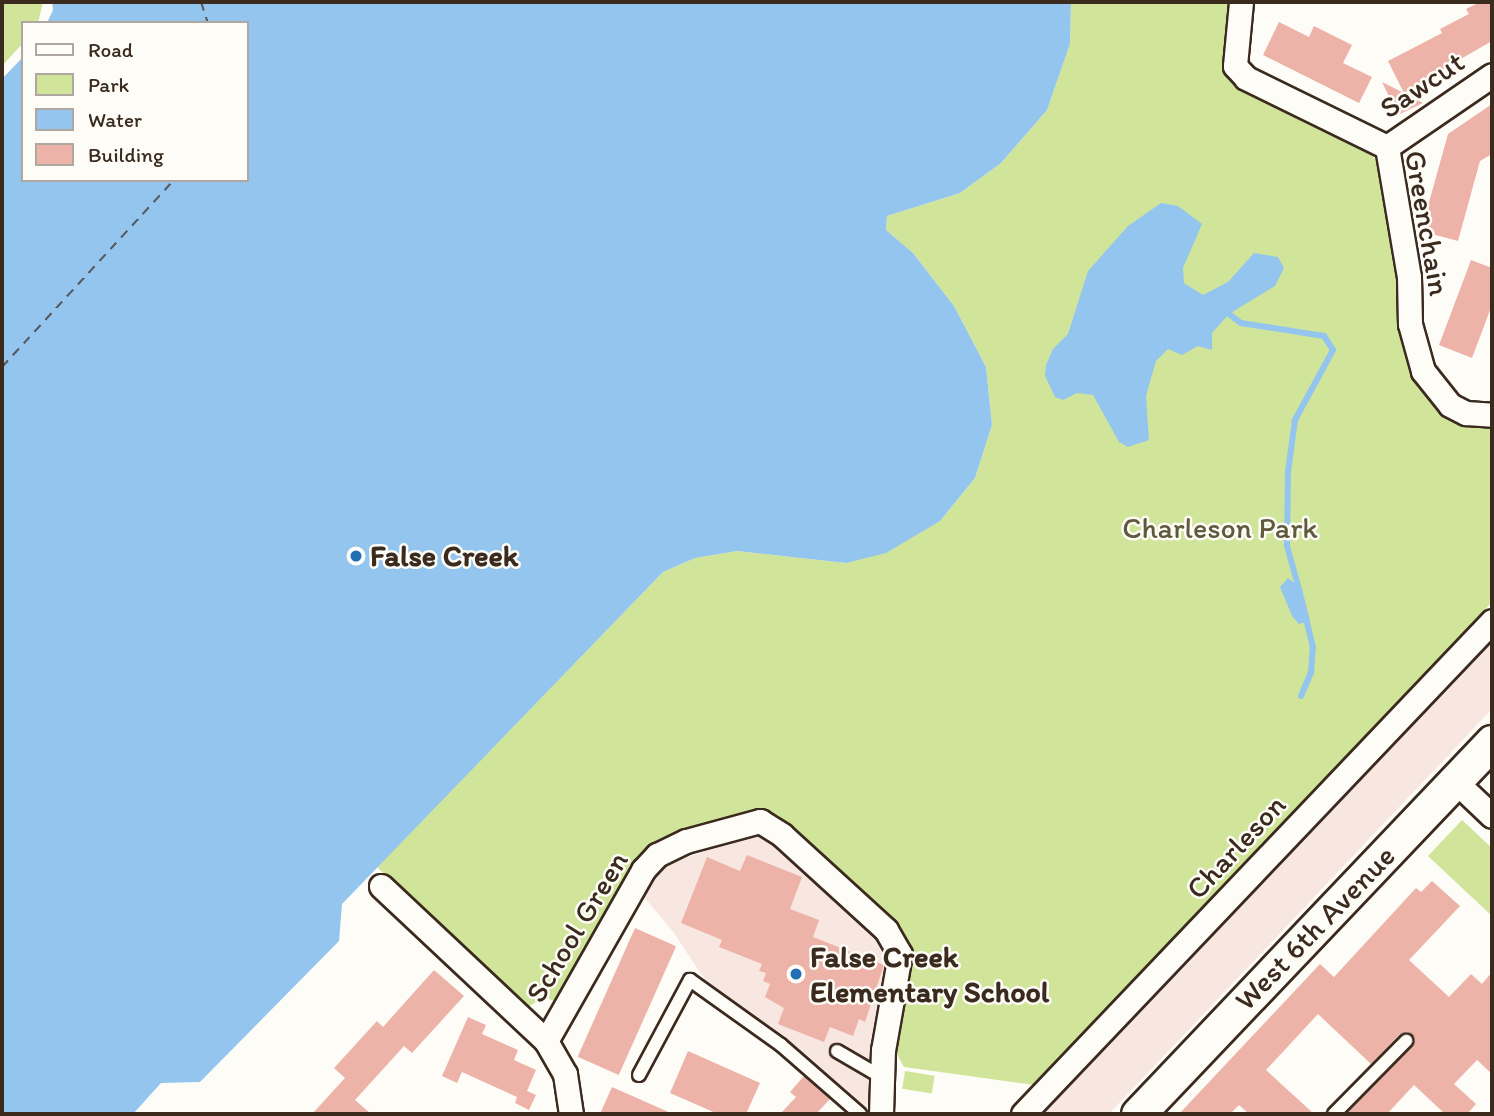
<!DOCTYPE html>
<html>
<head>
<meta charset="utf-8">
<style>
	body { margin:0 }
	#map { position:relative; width:1494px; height:1116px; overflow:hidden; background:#fdfcf7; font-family:Itim,sans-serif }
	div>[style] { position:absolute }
	.built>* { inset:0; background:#f8e6e0 }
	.green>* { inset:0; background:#d0e599; transform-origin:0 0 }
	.water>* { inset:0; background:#93c5ef }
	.pier>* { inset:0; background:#fdfcf7 }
	.stream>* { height:6px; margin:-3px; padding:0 3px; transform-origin:3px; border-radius:3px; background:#93c5ef }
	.ferry>* { height:2px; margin-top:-1px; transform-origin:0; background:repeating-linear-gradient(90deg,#55585d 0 9px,transparent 0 16px) }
	.building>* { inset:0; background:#edb3a9; transform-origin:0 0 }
	.roads { filter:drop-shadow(2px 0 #3b2a1e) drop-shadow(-2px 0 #3b2a1e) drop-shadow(0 2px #3b2a1e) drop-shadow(0 -2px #3b2a1e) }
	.lane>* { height:12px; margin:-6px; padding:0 6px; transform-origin:6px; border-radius:6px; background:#fdfcf7 }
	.street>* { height:23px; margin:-11.5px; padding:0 11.5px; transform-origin:11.5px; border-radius:11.5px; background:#fdfcf7 }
	.secondary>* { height:33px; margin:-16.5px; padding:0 16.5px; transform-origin:16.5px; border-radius:16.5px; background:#fdfcf7 }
	.dots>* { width:19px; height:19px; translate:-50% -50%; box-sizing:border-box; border:4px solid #fdfcf7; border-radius:50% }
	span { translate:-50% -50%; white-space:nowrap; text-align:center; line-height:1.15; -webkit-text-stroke:5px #fdfcf7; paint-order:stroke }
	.street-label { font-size:30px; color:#3b2a1e }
	.park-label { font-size:30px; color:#60593d }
	.poi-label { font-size:30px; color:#3b2a1e; font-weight:700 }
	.left { translate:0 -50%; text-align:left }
	.frame { position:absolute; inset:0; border:4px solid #3b2a1e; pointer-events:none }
	.legend { position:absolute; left:21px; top:21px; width:228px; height:161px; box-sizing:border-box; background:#fdfcf7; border:2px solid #afa8a0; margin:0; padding:9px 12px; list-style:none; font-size:21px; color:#3b2a1e }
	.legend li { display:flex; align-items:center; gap:14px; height:35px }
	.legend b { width:35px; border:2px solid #afa8a0 }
</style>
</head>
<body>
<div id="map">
	<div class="built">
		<i style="clip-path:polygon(1492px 637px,1492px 709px,1109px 1114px,1041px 1114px)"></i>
		<i style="clip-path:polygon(765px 830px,896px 953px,866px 1114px,860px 1114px,715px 995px,674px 933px,643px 896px,663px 866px)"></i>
	</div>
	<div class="green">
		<i style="clip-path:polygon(2px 2px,46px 2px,41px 23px,23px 23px,23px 47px,2px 72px)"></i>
		<i style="clip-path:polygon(1071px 2px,1231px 2px,1230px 68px,1382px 146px,1372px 155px,1380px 166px,1414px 371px,1492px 422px,1492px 602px,1035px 1085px,904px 1067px,895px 1051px,911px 956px,900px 926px,817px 858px,820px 853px,778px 815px,765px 814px,674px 841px,560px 1004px,545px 997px,524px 1009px,377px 867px,663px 572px,695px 558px,737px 551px,846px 563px,940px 521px,975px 478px,992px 425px,986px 367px,954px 306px,913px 253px,886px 230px,887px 216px,960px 193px,1001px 163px,1047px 110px,1070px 44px)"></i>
		<i style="clip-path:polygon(1462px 820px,1492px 848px,1492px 916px,1428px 856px)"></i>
		<i style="left:905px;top:1071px;width:30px;height:18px;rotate:9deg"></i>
	</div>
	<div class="water">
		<i style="clip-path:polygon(46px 2px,1071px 2px,1070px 44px,1047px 110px,1001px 163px,960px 193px,887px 216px,886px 230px,913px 253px,954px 306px,986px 367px,992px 425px,975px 478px,940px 521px,886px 553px,846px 563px,737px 551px,695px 558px,663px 572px,342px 904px,339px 941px,200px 1082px,161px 1083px,133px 1114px,2px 1114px,2px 72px,23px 47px,23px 180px,247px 180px,247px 23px,41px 23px)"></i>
		<i style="clip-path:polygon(1161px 203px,1178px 206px,1202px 224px,1183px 268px,1184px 283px,1203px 295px,1228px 282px,1254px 253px,1278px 257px,1284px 268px,1275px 286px,1229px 314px,1212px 333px,1212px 350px,1198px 346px,1182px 355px,1168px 349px,1156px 361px,1146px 396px,1149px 440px,1128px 447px,1119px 442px,1093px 395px,1077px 393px,1063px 400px,1055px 397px,1045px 376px,1046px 365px,1053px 349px,1068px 334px,1088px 271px,1128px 226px)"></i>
		<i style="clip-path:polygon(1288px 578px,1302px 589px,1310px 621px,1299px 624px,1292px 616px,1280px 587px)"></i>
	</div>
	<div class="pier">
		<i style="clip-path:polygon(43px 2px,52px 2px,53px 10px,47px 23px,38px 23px)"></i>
		<i style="clip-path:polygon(23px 43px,23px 57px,2px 79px,2px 66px)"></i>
	</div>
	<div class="stream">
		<i style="left:1229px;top:314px;width:15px;rotate:37deg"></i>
		<i style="left:1241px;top:323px;width:84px;rotate:8.9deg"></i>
		<i style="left:1324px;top:336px;width:17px;rotate:57deg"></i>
		<i style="left:1333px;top:350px;width:80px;rotate:118.5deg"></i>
		<i style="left:1295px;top:420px;width:52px;rotate:97.7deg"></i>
		<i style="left:1288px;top:472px;width:74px;rotate:90.8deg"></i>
		<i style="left:1287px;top:546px;width:49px;rotate:74.5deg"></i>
		<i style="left:1301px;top:696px;width:25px;rotate:-67deg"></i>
		<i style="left:1311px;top:673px;width:26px;rotate:-86deg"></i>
		<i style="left:1313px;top:647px;width:34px;rotate:-104deg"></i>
	</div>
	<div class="ferry">
		<i style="left:201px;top:2px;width:22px;rotate:72deg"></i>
		<i style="left:2px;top:367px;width:254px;rotate:-47.4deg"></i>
	</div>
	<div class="building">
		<i style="clip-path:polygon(1480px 2px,1492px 2px,1492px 41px,1421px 82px,1426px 91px,1413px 98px,1423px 103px,1398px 115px,1382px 82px,1404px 93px,1388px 61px,1442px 33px,1440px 29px,1469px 14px,1466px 9px)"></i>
		<i style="clip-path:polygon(1279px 22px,1309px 37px,1314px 26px,1352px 45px,1343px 63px,1372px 77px,1359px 103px,1263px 55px)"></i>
		<i style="clip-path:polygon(1492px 104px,1492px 154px,1480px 161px,1458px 241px,1421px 231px,1448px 134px)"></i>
		<i style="clip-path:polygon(1471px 260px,1492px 268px,1492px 305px,1472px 358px,1439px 345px)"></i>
		<i style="clip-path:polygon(747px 855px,802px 877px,790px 909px,819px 920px,813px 937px,884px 965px,865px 1022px,859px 1019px,853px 1036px,830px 1027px,824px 1042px,778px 1024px,784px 1008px,765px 997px,770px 984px,763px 981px,766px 973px,759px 971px,762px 964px,719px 947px,722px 940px,681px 923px,707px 857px,740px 871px)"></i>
		<i style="clip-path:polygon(1432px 881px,1460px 906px,1409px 960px,1449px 997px,1471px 974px,1482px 984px,1492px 972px,1492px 1074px,1477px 1060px,1454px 1084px,1476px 1104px,1467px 1114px,1445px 1114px,1414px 1085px,1387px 1114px,1346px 1114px,1412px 1047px,1414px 1038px,1408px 1032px,1400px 1034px,1371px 1064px,1318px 1014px,1266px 1070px,1314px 1114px,1249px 1114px,1239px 1105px,1230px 1114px,1179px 1114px,1320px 964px,1334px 977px,1416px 888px,1421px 892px)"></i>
		<i style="left:635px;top:928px;width:45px;height:141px;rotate:24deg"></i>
		<i style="clip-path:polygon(434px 970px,464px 996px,412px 1053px,404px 1046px,355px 1100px,371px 1114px,312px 1114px,345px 1078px,334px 1068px,377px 1021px,383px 1027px)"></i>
		<i style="clip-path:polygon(468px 1017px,486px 1025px,482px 1034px,518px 1050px,514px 1060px,536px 1070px,527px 1091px,536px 1095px,529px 1110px,515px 1103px,517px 1097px,462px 1072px,457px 1083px,442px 1076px)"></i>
		<i style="clip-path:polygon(688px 1051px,760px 1083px,746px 1114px,718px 1114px,670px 1093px)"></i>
		<i style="clip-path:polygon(804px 1076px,830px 1099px,816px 1114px,780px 1114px,796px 1097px,790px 1092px)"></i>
		<i style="clip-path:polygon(612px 1087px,673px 1114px,600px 1114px)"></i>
	</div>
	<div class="roads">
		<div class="lane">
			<i style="left:837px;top:1051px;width:56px;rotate:30.3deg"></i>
			<i style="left:639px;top:1075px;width:108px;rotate:-61.8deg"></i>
			<i style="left:690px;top:980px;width:112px;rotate:35.5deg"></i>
			<i style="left:781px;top:1045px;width:105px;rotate:41.1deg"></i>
			<i style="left:1334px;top:1114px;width:103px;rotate:-45.4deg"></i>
		</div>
		<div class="street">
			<i style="left:1241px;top:2px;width:64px;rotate:95.4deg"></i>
			<i style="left:1235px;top:66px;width:16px;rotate:47deg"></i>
			<i style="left:1246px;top:78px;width:157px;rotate:26.1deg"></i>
			<i style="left:1387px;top:147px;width:132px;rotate:80.4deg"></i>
			<i style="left:1409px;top:277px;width:47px;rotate:88.8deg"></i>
			<i style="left:1410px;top:324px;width:49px;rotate:74.5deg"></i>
			<i style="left:1423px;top:371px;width:43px;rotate:51.5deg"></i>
			<i style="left:1450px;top:405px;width:18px;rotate:27deg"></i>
			<i style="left:1466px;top:413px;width:26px;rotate:4deg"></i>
			<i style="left:1387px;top:147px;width:127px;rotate:-34.4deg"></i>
			<i style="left:1455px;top:781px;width:51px;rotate:43.4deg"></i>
			<i style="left:381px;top:886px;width:226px;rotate:43.2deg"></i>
			<i style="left:546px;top:1041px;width:38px;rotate:60deg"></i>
			<i style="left:565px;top:1074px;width:40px;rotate:81.5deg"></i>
			<i style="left:546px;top:1041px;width:197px;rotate:-60.4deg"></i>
			<i style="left:643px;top:870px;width:21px;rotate:-47deg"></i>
			<i style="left:657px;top:855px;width:32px;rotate:-26deg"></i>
			<i style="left:686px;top:841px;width:77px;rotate:-15.1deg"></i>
			<i style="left:760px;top:821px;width:26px;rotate:32deg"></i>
			<i style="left:782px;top:835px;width:141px;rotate:42.4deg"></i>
			<i style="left:886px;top:930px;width:28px;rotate:60deg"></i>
			<i style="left:900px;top:954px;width:97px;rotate:100deg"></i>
			<i style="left:883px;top:1050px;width:64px;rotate:91.8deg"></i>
			<i style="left:1023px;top:1114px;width:680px;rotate:-46.43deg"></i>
		</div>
		<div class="secondary">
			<i style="left:1138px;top:1114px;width:514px;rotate:-46.42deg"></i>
		</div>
	</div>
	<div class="dots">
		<i style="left:356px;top:556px;background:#1f6fb2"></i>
		<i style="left:796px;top:974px;background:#1f6fb2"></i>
	</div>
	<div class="street-label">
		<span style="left:1422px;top:85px;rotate:-34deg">Sawcut</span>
		<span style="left:1427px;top:223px;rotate:80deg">Greenchain</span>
		<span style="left:1236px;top:847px;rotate:-47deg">Charleson</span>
		<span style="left:577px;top:927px;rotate:-59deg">School Green</span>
		<span style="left:1315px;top:928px;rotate:-46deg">West 6th Avenue</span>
	</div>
	<div class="park-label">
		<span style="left:1220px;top:528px">Charleson Park</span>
	</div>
	<div class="poi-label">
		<span class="left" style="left:370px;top:556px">False Creek</span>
		<span class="left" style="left:810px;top:974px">False Creek<br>Elementary School</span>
	</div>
	<div class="frame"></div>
	<ul class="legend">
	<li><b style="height:9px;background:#fdfcf7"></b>Road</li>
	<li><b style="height:19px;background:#d0e599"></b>Park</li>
	<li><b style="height:19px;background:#93c5ef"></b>Water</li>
	<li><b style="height:19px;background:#edb3a9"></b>Building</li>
	</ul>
</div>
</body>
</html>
